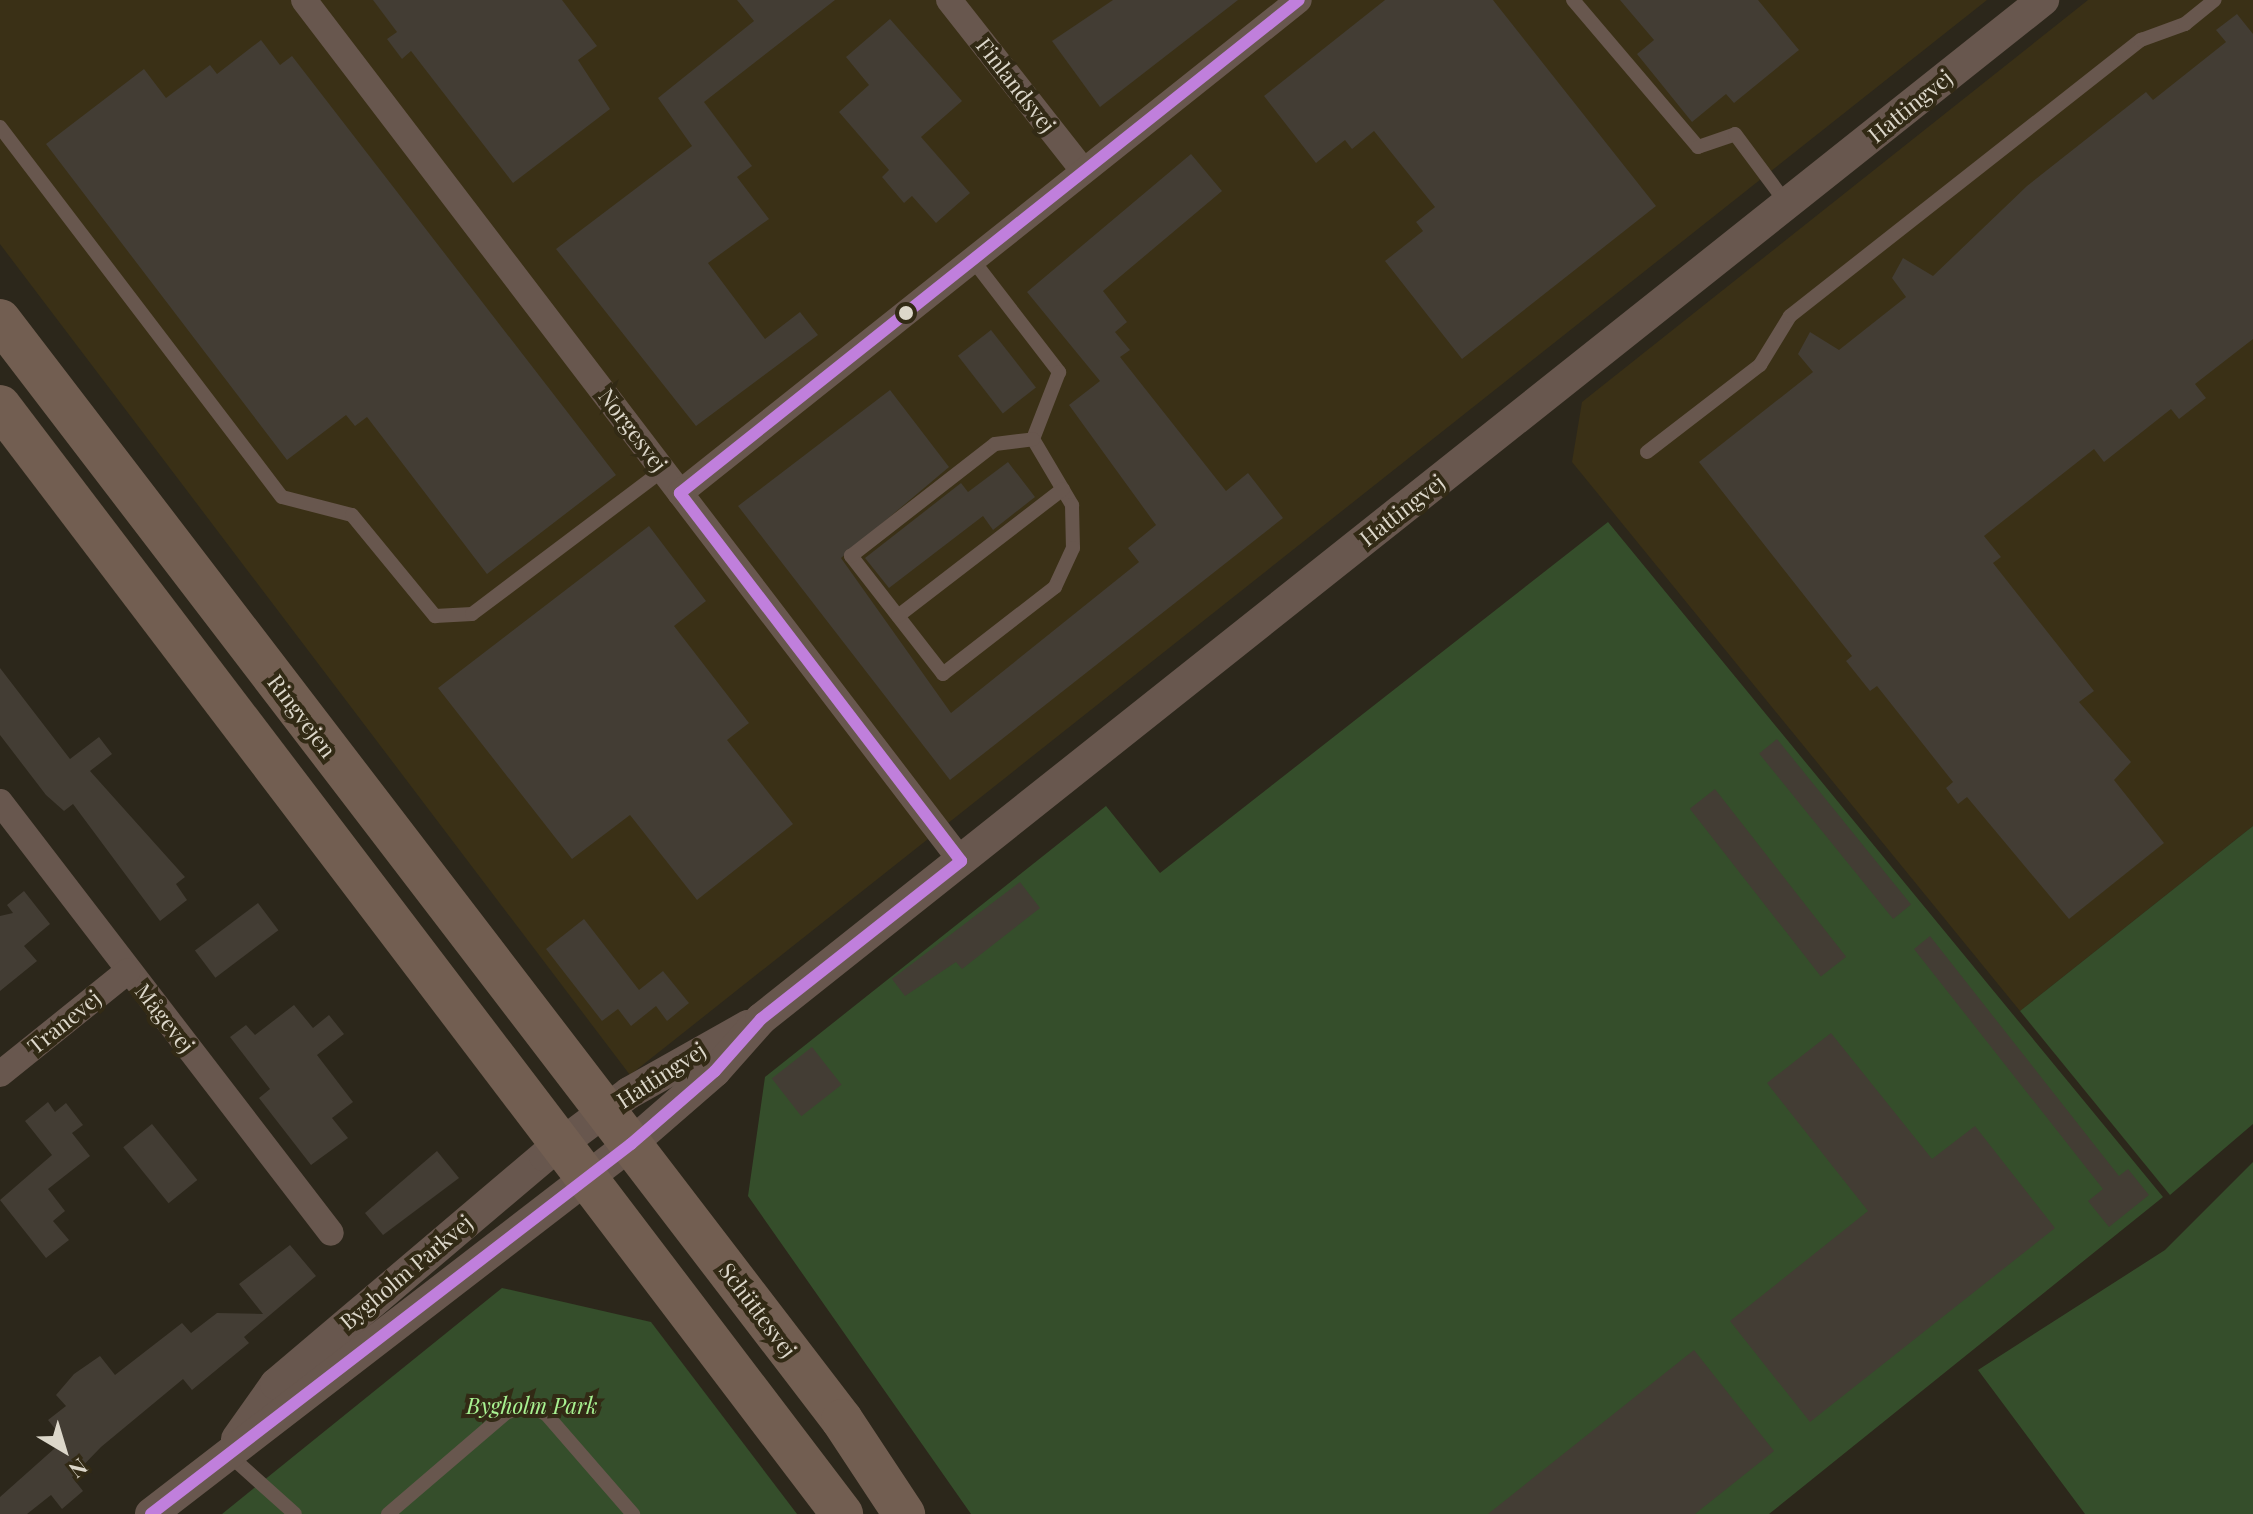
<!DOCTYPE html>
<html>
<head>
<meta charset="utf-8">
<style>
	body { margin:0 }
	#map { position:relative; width:2253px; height:1514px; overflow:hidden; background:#2c271b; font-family:"Playfair Display",serif }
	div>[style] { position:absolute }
	.built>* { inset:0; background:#3a3016 }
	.green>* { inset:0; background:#354e2b }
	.building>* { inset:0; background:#433d34; transform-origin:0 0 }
	.service>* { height:14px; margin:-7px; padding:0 7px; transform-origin:7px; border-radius:7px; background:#68574e }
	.minor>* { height:26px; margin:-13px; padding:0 13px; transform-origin:13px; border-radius:13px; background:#68574e }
	.tertiary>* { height:32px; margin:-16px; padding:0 16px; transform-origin:16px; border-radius:16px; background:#68574e }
	.primary>* { height:42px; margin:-21px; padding:0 21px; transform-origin:21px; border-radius:21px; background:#725e51 }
	.bus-1>* { height:12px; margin:-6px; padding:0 6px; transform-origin:6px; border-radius:6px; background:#c07fdc }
	.dots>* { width:22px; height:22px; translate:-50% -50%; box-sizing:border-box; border:4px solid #322a15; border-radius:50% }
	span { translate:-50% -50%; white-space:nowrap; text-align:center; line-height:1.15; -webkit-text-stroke:8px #322a15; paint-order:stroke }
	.street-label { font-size:22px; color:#dcd7ca }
	.park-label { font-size:22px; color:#a8f291; font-style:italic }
	.north { position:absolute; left:24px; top:1410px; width:80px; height:80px; -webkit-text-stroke:6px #322a15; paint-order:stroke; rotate:142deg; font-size:22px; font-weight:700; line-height:32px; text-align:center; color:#dcd7ca }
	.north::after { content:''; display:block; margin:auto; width:28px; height:36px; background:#dcd7ca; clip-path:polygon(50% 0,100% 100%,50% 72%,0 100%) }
</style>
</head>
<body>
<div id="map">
	<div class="built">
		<i style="clip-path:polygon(0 0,1987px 0,630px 1075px,0 244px)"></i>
		<i style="clip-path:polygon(2088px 0,2253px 0,2253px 826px,2020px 1011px,1572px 462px,1582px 402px)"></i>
	</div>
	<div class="green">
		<i style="clip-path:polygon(1608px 522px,2163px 1197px,1769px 1514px,971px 1514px,748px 1196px,765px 1077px,1106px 806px,1160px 873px)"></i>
		<i style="clip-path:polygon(2253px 826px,2253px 1124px,2170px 1195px,2020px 1011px)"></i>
		<i style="clip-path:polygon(2253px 1162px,2253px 1514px,2085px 1514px,1978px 1370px,2165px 1250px)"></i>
		<i style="clip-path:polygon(502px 1288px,651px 1322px,797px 1514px,222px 1514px)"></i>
	</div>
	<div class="building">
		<i style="clip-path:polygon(373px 0,562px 0,597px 46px,578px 60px,610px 109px,513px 183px,411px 51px,402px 59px,387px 39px,397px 32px)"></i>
		<i style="clip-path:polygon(737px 0,835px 0,704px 102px,752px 166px,737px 177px,769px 219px,708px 263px,765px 339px,800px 312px,818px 335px,696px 426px,556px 249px,692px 146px,658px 98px,754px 21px)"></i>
		<i style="clip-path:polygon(1113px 0,1238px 0,1100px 107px,1052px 41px)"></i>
		<i style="clip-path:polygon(1385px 0,1493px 0,1656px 206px,1462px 359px,1385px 261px,1423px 231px,1416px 222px,1435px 207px,1374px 131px,1352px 149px,1345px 140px,1316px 163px,1264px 96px)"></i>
		<i style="clip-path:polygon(1620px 0,1758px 0,1799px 50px,1734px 103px,1726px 94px,1692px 122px,1637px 54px,1654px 40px)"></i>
		<i style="clip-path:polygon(2237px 14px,2253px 34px,2253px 339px,2195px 384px,2206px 398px,2179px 419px,2171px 409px,2104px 462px,2094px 449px,1984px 536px,2001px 557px,1993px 563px,2094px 691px,2079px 702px,2131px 762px,2114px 780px,2164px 843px,2069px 919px,1967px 797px,1958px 804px,1946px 788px,1953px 782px,1877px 686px,1870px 691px,1846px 661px,1852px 656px,1699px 462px,1813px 372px,1798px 354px,1810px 332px,1839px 350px,1906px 297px,1892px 278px,1903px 258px,1933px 276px,2027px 186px,2146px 92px,2153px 100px,2226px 42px,2216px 30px)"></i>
		<i style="clip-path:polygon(890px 19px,962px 101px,921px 137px,970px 193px,936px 223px,912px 196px,904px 203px,882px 177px,889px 170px,839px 112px,869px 85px,846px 57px)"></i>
		<i style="clip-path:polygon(261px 40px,280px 65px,292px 56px,616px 475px,487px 574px,367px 417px,355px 426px,346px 415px,287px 460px,46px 144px,144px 69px,166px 98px,210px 65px,217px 74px)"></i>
		<i style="clip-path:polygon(1191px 154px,1222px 191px,1103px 291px,1127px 322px,1115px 332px,1130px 350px,1120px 357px,1226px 491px,1248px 473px,1283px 518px,950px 780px,738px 506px,890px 390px,949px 467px,841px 558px,951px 713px,1139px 562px,1128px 548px,1156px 525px,1069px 405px,1100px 381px,1027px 292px)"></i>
		<i style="left:991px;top:330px;width:73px;height:42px;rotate:52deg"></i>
		<i style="clip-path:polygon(1008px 462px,1035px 497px,993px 530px,983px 516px,889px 588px,865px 558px,961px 483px,968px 492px)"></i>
		<i style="clip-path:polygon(649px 526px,706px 601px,674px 626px,749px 723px,727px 740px,793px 824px,697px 900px,630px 815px,572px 859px,438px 688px)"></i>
		<i style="clip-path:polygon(0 668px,70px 759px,99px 737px,112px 754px,90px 771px,185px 877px,176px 884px,187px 900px,160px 921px,73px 804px,64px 811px,46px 795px,0 735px)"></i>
		<i style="left:1777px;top:739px;width:213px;height:23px;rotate:51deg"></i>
		<i style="left:1715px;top:789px;width:213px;height:32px;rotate:52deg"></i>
		<i style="clip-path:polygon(1020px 882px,1040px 908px,962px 969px,956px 962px,905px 996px,892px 979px)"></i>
		<i style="clip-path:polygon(24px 891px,50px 924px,24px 946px,37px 961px,0 991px,0 916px,13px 913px,7px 905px)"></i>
		<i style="left:258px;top:903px;width:34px;height:79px;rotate:53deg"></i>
		<i style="clip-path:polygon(584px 919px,639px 990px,663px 971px,689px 1003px,667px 1021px,656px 1006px,631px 1026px,618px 1009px,602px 1021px,546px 949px)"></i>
		<i style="clip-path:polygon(1930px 936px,2119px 1176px,2128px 1169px,2149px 1195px,2109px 1227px,2088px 1201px,2103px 1189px,1914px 949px)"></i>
		<i style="clip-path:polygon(294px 1005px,313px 1028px,329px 1015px,344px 1034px,317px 1055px,353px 1102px,332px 1118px,348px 1138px,311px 1165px,259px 1098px,270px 1089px,230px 1037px,246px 1025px,255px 1035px)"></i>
		<i style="clip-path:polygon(1831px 1033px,1932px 1159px,1975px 1126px,2055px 1228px,1810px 1422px,1730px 1321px,1868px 1211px,1767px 1083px)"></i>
		<i style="left:812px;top:1047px;width:48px;height:51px;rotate:52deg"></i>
		<i style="clip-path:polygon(48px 1102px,55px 1112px,66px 1103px,83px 1125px,72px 1133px,90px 1156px,48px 1189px,65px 1211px,53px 1221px,69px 1240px,46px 1258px,0 1200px,52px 1155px,25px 1121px)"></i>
		<i style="left:152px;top:1124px;width:72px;height:37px;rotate:51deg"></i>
		<i style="clip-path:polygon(437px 1151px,459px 1178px,383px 1235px,365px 1213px)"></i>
		<i style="clip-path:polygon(290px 1245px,316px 1276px,244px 1337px,249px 1343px,192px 1390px,183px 1379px,101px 1447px,72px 1477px,83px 1491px,62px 1509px,51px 1495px,27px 1514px,0 1514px,0 1497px,64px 1440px,48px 1420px,66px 1406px,56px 1395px,74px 1374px,100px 1356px,115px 1375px,182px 1323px,191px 1333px,217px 1313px,263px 1314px,239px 1284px)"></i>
		<i style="clip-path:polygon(1694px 1350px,1774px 1451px,1695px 1514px,1488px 1514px)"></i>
	</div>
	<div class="service">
		<i style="left:1573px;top:0;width:193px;rotate:49.6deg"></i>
		<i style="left:1698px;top:147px;width:39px;rotate:-19deg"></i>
		<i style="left:1735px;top:134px;width:87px;rotate:53.4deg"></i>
		<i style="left:0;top:127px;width:465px;rotate:52.7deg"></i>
		<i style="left:282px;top:497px;width:72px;rotate:14.4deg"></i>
		<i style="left:352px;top:515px;width:131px;rotate:50.6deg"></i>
		<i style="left:435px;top:616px;width:37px;rotate:-3deg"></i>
		<i style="left:472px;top:614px;width:239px;rotate:-37deg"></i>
		<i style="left:972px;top:259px;width:143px;rotate:52.4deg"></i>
		<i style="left:1059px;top:372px;width:72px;rotate:111.2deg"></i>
		<i style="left:1033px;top:439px;width:77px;rotate:59.4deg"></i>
		<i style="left:1072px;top:505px;width:43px;rotate:88.7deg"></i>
		<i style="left:1073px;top:548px;width:43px;rotate:114.8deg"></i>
		<i style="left:1055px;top:587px;width:142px;rotate:142.2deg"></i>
		<i style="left:943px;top:674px;width:150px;rotate:-127.9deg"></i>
		<i style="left:851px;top:556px;width:182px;rotate:-37.9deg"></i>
		<i style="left:995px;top:444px;width:38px;rotate:-7deg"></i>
		<i style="left:1647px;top:452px;width:143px;rotate:-37.6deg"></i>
		<i style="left:1760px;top:365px;width:57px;rotate:-58.5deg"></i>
		<i style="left:1790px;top:316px;width:447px;rotate:-38.2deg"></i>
		<i style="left:2141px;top:40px;width:47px;rotate:-20deg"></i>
		<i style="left:2185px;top:24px;width:38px;rotate:-39deg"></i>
		<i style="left:898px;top:616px;width:208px;rotate:-37.6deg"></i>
		<i style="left:227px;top:1453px;width:91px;rotate:41.9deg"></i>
		<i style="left:388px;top:1514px;width:155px;rotate:-40.6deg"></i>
		<i style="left:506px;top:1413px;width:23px;rotate:-20deg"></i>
		<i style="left:528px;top:1405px;width:20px;rotate:27deg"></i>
		<i style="left:546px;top:1414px;width:133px;rotate:49deg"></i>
	</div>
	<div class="minor">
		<i style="left:304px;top:0;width:1083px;rotate:52.65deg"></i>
		<i style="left:949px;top:0;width:216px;rotate:51.8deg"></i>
		<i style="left:680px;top:493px;width:791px;rotate:-38.54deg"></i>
		<i style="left:0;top:802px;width:543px;rotate:52.48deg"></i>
		<i style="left:0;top:1074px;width:164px;rotate:-38.8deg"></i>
	</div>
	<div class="tertiary">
		<i style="left:237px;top:1439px;width:67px;rotate:-54.7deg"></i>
		<i style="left:276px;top:1384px;width:353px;rotate:-40.3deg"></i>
		<i style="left:545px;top:1156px;width:105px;rotate:-36.9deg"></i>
		<i style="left:629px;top:1093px;width:137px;rotate:-29.4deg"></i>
		<i style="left:151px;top:1514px;width:606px;rotate:-37.63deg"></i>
		<i style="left:631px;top:1144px;width:111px;rotate:-41deg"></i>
		<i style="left:715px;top:1071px;width:69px;rotate:-48.5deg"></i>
		<i style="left:761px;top:1019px;width:1638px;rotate:-38.48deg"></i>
	</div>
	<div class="primary">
		<i style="left:0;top:320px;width:1385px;rotate:52.57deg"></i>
		<i style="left:842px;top:1420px;width:113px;rotate:56.6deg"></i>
		<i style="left:0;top:406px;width:1392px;rotate:52.77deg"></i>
	</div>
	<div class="bus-1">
		<i style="left:151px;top:1514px;width:606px;rotate:-37.63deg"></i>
		<i style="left:631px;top:1144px;width:111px;rotate:-41deg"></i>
		<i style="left:715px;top:1071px;width:69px;rotate:-48.5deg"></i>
		<i style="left:761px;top:1019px;width:255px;rotate:-38.3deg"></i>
		<i style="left:961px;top:861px;width:463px;rotate:-127.4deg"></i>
		<i style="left:680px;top:493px;width:791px;rotate:-38.54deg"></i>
	</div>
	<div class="dots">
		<i style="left:906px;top:313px;background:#dcd7ca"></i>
	</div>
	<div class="street-label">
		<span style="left:1016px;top:85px;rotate:52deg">Finlandsvej</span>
		<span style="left:1910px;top:106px;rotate:-39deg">Hattingvej</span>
		<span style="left:633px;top:430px;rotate:53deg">Norgesvej</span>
		<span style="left:1402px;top:510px;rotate:-38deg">Hattingvej</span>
		<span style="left:302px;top:716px;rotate:53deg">Ringvejen</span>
		<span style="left:165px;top:1018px;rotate:52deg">Mågevej</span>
		<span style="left:64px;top:1022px;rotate:-39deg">Tranevej</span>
		<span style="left:661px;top:1075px;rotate:-33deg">Hattingvej</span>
		<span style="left:406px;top:1272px;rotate:-40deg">Bygholm Parkvej</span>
		<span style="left:758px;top:1310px;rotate:53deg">Schüttesvej</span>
	</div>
	<div class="park-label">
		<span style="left:532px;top:1406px">Bygholm Park</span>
	</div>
	<div class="north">N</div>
</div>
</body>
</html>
